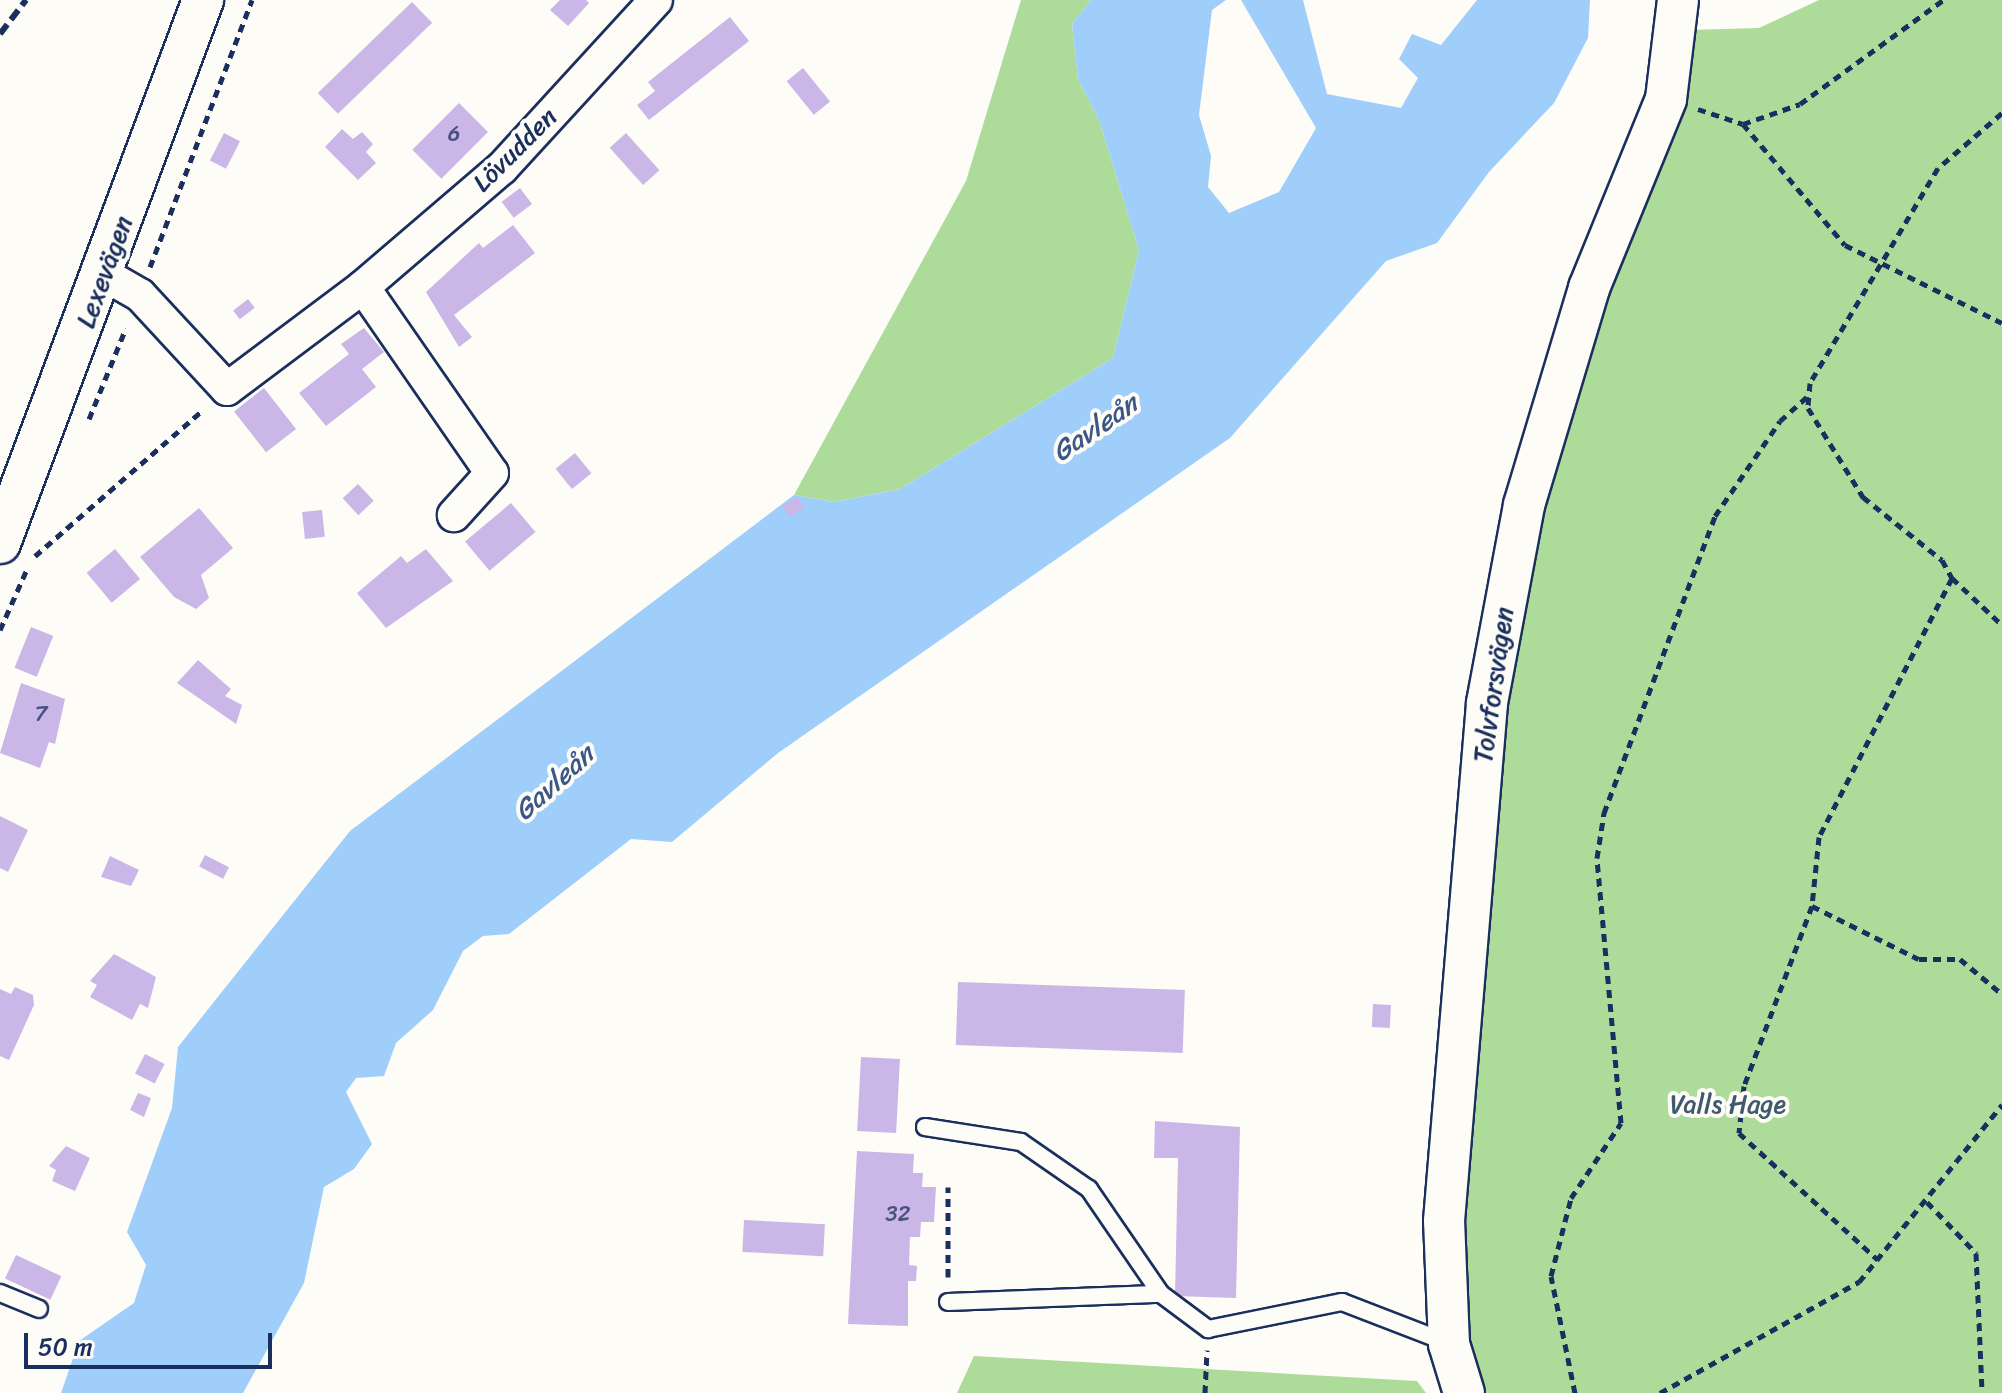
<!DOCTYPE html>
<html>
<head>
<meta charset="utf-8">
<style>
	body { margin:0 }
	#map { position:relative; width:2002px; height:1393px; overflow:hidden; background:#fdfcf7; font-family:Sriracha,sans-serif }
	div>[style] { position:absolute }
	.green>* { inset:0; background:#addb99 }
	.water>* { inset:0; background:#a0cefb }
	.building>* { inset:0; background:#cbb7e7; transform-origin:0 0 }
	.path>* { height:5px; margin-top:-2.5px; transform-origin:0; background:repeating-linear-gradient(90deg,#1b2f5e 0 8px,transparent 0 14px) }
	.roads { filter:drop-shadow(2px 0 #1b2f5e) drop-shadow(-2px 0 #1b2f5e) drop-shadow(0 2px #1b2f5e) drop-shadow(0 -2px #1b2f5e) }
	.service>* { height:16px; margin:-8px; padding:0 8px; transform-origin:8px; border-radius:8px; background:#fdfcf7 }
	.minor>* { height:32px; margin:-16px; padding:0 16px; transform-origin:16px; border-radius:16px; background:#fdfcf7 }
	.tertiary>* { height:40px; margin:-20px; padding:0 20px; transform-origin:20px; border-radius:20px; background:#fdfcf7 }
	.rail>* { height:6px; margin-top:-3px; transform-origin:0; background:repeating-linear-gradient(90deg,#1b2f5e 0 12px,transparent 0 18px) }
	span { translate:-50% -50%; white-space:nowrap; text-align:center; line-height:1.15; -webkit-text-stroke:8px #fdfcf7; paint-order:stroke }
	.number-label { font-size:22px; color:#475180 }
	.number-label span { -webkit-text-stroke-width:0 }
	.street-label { font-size:26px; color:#1b2f5e }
	.park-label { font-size:26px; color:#405a6d }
	.water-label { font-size:28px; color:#3c5785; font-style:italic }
	.scale { position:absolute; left:24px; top:1333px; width:248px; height:36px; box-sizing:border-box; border:4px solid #1b2f5e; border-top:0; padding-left:10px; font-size:24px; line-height:28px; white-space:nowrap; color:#1b2f5e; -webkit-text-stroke:6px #fdfcf7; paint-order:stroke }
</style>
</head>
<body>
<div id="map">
	<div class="green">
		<i style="clip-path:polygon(1021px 0,1091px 0,1072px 24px,1078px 79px,1099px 120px,1139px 250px,1113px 358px,900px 489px,834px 502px,794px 495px,966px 181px)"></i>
		<i style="clip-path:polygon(1819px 0,2002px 0,2002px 1393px,1464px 1393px,1449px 1344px,1524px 505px,1687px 30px,1759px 28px)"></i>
		<i style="clip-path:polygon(974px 1356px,1417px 1381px,1426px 1393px,957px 1393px)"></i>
	</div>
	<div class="water">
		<i style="clip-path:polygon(1091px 0,1226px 0,1212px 10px,1199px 115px,1211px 156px,1208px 187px,1229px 213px,1279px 192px,1316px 128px,1241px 0,1303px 0,1327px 94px,1401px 108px,1418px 78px,1399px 59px,1412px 34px,1441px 45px,1477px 0,1590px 0,1588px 38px,1554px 103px,1489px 172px,1437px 243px,1386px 261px,1230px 438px,778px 753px,672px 842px,631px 839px,509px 934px,483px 936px,463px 951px,433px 1010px,396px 1043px,384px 1076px,356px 1078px,346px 1092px,372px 1144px,354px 1169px,324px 1187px,304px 1283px,243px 1393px,61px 1393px,79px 1341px,134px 1303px,146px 1265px,127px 1232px,172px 1108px,178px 1047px,350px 831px,794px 495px,834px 502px,900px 489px,1113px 358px,1139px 250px,1099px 120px,1078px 79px,1072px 24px)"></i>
	</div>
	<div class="building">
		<i style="clip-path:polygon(560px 0,586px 0,589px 3px,568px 26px,550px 10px)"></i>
		<i style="left:412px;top:2px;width:29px;height:131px;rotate:46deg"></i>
		<i style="clip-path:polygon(730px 17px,749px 41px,649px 120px,637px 105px,655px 91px,648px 82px)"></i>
		<i style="left:803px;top:68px;width:43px;height:21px;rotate:51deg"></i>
		<i style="left:459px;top:103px;width:41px;height:66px;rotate:45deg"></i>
		<i style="clip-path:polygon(342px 129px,353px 139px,362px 132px,373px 144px,366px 152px,376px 163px,358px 180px,325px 147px)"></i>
		<i style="left:224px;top:133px;width:18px;height:31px;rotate:27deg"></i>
		<i style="left:626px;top:133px;width:50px;height:22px;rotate:48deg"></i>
		<i style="left:520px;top:188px;width:20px;height:23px;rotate:53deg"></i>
		<i style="clip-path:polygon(513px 225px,535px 253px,454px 315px,472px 337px,459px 347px,426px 292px,479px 243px,483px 248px)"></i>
		<i style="left:248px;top:299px;width:11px;height:19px;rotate:52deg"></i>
		<i style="clip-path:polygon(364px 328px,384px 352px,362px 369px,376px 387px,326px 426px,299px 393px,349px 354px,341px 344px)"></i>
		<i style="left:264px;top:388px;width:52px;height:38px;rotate:52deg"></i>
		<i style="left:575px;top:453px;width:26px;height:25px;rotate:51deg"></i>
		<i style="left:358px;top:484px;width:23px;height:21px;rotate:47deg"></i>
		<i style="left:797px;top:497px;width:13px;height:17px;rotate:58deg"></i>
		<i style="left:511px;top:503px;width:38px;height:60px;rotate:50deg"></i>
		<i style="clip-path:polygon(199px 508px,233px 548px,201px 575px,209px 598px,196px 609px,174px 597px,140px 557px)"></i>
		<i style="left:322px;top:510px;width:27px;height:20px;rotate:84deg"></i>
		<i style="left:115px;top:549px;width:39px;height:37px;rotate:50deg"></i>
		<i style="clip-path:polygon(426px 549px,453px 581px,386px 628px,357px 593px,401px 556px,407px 563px)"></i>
		<i style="left:31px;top:627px;width:24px;height:44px;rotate:22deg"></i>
		<i style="clip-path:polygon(198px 660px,231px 689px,225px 696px,242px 705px,236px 724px,177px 683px)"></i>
		<i style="clip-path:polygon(21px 683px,65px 699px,55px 744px,49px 742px,40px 768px,0 753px)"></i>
		<i style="clip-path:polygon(0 816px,28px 830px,8px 872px,0 868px)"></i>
		<i style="left:205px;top:855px;width:27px;height:13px;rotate:27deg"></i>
		<i style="clip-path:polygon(110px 856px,139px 870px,131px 886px,101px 877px)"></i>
		<i style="clip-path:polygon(114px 954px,156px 977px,148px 1008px,140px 1004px,132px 1020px,90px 997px,97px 985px,90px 981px)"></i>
		<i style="left:958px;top:982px;width:227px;height:63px;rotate:2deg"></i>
		<i style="clip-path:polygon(15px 987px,33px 995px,34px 1005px,9px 1060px,0 1056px,0 989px,11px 994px)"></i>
		<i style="left:1373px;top:1004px;width:18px;height:23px;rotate:3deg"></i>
		<i style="left:145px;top:1054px;width:22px;height:22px;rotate:27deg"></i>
		<i style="left:861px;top:1057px;width:39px;height:74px;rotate:3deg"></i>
		<i style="clip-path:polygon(138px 1093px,151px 1098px,144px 1117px,130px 1110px)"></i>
		<i style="clip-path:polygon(1155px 1121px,1240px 1127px,1236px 1298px,1175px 1296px,1178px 1158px,1154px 1158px)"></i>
		<i style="clip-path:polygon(66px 1146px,90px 1158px,75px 1191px,52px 1181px,56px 1170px,49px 1166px)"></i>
		<i style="clip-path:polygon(857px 1151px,914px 1154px,913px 1173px,923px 1173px,922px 1187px,936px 1187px,934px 1222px,921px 1222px,920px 1237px,910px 1237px,909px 1265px,917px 1266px,916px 1281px,908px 1281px,908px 1326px,848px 1324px)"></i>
		<i style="left:744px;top:1220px;width:81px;height:32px;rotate:3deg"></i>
		<i style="left:16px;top:1255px;width:50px;height:26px;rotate:25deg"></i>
	</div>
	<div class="path">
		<i style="left:1698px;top:109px;width:47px;rotate:18.4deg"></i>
		<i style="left:1743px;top:124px;width:60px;rotate:-19.3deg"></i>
		<i style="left:1800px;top:104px;width:177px;rotate:-36deg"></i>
		<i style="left:2002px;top:113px;width:84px;rotate:139.3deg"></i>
		<i style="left:1938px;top:168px;width:250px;rotate:120.8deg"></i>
		<i style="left:1810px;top:383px;width:25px;rotate:95deg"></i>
		<i style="left:1808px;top:408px;width:105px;rotate:58.3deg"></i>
		<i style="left:1863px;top:497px;width:101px;rotate:38.6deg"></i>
		<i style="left:1942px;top:560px;width:21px;rotate:61deg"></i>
		<i style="left:1952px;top:578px;width:291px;rotate:117.2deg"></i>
		<i style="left:1819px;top:837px;width:69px;rotate:95.8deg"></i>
		<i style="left:1812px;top:906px;width:119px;rotate:26.4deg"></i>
		<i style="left:1919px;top:959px;width:41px"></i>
		<i style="left:1960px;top:959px;width:55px;rotate:39.8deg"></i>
		<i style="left:1743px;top:124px;width:158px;rotate:49.9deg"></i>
		<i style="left:1845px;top:245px;width:175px;rotate:26.4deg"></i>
		<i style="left:150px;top:267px;width:286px;rotate:-69.1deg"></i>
		<i style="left:89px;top:419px;width:98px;rotate:-67.9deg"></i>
		<i style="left:35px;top:556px;width:223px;rotate:-41deg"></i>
		<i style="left:1952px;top:578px;width:69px;rotate:43.2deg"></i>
		<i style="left:0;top:630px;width:67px;rotate:-66.1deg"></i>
		<i style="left:1812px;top:906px;width:192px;rotate:110.7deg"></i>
		<i style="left:1744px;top:1086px;width:47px;rotate:96.1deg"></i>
		<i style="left:1739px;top:1133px;width:188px;rotate:42.4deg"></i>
		<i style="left:1927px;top:1202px;width:71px;rotate:46.1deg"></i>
		<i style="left:1976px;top:1253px;width:140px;rotate:87.5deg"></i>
		<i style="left:948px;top:1277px;width:90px;rotate:-90deg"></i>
		<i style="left:1205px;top:1393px;width:43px;rotate:-87.3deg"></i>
		<i style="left:1575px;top:1393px;width:119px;rotate:-101.6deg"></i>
		<i style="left:1551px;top:1276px;width:81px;rotate:-75.6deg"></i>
		<i style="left:1571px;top:1198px;width:90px;rotate:-56.3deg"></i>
		<i style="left:1621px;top:1123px;width:266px;rotate:-95.2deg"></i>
		<i style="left:1597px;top:858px;width:46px;rotate:-81.2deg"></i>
		<i style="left:1604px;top:813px;width:317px;rotate:-69.5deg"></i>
		<i style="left:1715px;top:516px;width:115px;rotate:-55.6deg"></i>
		<i style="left:1780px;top:421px;width:38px;rotate:-42deg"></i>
		<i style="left:1660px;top:1393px;width:228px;rotate:-29.2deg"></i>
		<i style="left:1859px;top:1282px;width:228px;rotate:-51.1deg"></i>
	</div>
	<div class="roads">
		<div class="service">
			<i style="left:925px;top:1127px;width:97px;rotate:8.9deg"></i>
			<i style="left:1021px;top:1142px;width:83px;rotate:34.7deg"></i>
			<i style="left:1089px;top:1189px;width:127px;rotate:55.6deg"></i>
			<i style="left:0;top:1293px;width:42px;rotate:22.3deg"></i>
			<i style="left:948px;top:1302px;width:213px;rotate:-2.2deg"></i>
			<i style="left:1161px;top:1294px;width:59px;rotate:36.7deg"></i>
			<i style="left:1208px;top:1329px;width:137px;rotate:-11.4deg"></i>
			<i style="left:1342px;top:1302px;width:114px;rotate:21.1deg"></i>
		</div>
		<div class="minor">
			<i style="left:105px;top:275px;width:40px;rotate:29.7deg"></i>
			<i style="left:140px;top:295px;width:128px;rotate:47.2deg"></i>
			<i style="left:227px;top:389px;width:170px;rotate:-36.9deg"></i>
			<i style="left:363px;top:287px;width:183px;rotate:-40.6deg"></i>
			<i style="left:502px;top:168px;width:228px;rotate:-47.5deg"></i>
			<i style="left:363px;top:287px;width:226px;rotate:55.3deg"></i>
			<i style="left:492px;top:473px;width:57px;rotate:132.1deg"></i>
		</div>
		<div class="tertiary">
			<i style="left:0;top:543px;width:580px;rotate:-69.5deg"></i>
			<i style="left:1464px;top:1393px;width:51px;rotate:-107deg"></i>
			<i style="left:1449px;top:1344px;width:123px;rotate:-92.3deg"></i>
			<i style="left:1444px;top:1221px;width:520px;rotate:-85.25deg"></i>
			<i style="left:1487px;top:703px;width:201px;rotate:-79.4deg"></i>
			<i style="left:1524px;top:505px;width:227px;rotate:-73.3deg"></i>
			<i style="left:1589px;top:288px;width:204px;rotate:-67.8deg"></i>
			<i style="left:1666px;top:99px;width:100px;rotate:-83.1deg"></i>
		</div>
	</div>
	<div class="rail">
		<i style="left:0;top:34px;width:43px;rotate:-52.6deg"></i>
	</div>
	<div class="number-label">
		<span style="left:454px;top:134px">6</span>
		<span style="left:41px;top:714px">7</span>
		<span style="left:898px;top:1214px">32</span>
	</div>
	<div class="street-label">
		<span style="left:515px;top:150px;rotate:-45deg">Lövudden</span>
		<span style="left:105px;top:272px;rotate:-70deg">Lexevägen</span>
		<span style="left:1494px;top:685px;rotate:-82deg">Tolvforsvägen</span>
	</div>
	<div class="park-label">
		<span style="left:1728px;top:1105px">Valls Hage</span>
	</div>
	<div class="water-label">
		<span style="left:1095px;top:428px;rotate:-34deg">Gavleån</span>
		<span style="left:554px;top:783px;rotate:-42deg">Gavleån</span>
	</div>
	<div class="scale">50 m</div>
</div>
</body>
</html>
